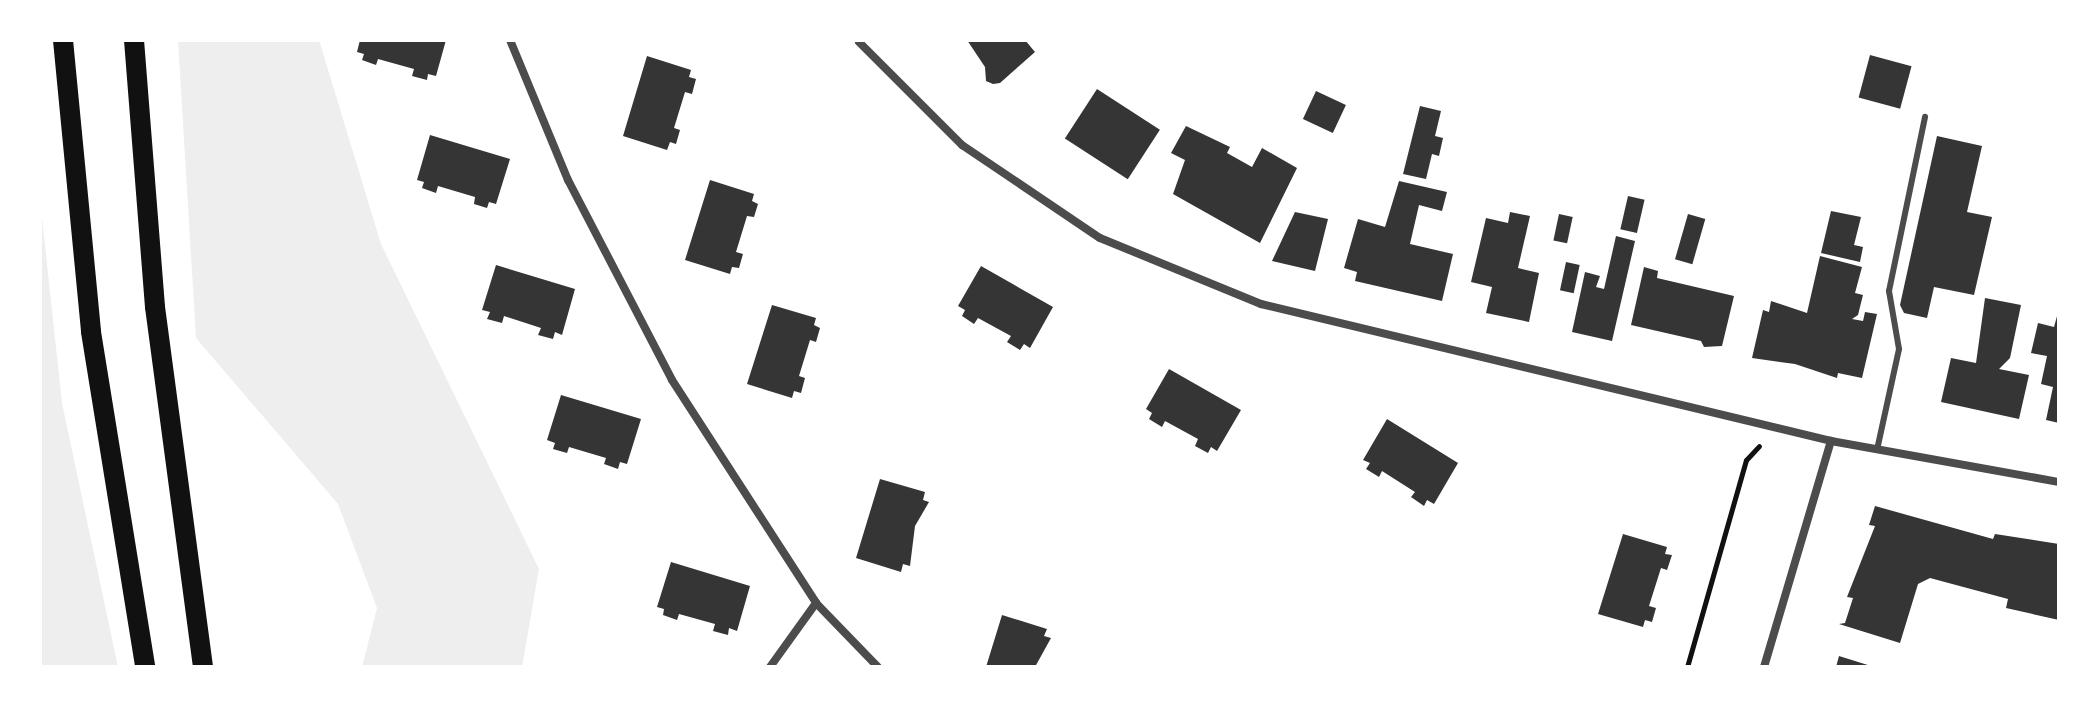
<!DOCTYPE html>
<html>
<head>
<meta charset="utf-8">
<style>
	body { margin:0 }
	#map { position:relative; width:2099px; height:707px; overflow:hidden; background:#fff; font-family:Raleway,sans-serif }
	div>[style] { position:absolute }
	.green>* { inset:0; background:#eee }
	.building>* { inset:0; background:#353535; transform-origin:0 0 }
	.path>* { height:5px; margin:-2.5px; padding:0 2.5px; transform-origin:2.5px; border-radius:2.5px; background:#111 }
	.service>* { height:6px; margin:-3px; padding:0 3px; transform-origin:3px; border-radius:3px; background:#4c4c4c }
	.minor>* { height:8px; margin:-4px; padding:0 4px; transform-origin:4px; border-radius:4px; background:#4c4c4c }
	.primary>* { height:20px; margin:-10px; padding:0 10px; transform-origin:10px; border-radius:10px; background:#111 }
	span { translate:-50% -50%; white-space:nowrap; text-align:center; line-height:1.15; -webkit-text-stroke:6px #fff; paint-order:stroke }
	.frame { position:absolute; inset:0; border:42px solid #fff; pointer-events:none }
</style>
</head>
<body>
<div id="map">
	<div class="green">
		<i style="clip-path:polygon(178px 40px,319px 40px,381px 244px,539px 569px,522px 667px,362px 667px,377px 608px,338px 504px,196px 338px)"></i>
		<i style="clip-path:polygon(40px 199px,62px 403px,118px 667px,40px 667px)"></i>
	</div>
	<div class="building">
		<i style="clip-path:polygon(360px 40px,446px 40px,436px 76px,428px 74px,427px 80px,412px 76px,414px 69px,378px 59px,376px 65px,362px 60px,364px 54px,357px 52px)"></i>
		<i style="clip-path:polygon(967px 40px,1025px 40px,1035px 52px,1000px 83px,993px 84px,986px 81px,985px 67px)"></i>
		<i style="left:1870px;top:55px;width:43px;height:44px;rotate:15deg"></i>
		<i style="clip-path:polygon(647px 56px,691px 70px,689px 77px,696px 79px,692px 94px,685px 92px,674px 128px,680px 130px,676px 144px,670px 142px,667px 150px,623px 136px)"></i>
		<i style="left:1097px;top:89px;width:75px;height:59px;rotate:33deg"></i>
		<i style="left:1316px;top:91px;width:33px;height:31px;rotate:25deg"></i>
		<i style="clip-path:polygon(1420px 106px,1441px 111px,1435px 136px,1443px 138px,1439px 156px,1432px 154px,1426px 179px,1403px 174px)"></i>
		<i style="clip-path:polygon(1186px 126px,1230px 147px,1227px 153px,1252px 167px,1262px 148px,1297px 168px,1260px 243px,1173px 194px,1185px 160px,1171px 153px)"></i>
		<i style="clip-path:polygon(430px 135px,510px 159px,496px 204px,489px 202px,487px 208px,474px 204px,475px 197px,438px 186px,436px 193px,422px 188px,424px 182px,417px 180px)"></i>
		<i style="clip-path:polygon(1937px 136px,1982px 146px,1967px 212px,1992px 217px,1974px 295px,1934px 287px,1927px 318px,1904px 313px,1900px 305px)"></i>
		<i style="clip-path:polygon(710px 180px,754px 194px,752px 201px,758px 204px,754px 217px,747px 216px,736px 252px,743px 254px,739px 268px,732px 267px,730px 274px,685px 260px)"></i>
		<i style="clip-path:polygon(1399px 181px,1447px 192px,1442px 211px,1419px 205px,1410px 244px,1453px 254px,1442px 301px,1355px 281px,1357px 272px,1344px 268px,1358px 219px,1385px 227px)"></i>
		<i style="left:1628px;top:196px;width:17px;height:34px;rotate:13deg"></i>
		<i style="clip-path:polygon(1831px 211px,1861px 217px,1854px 245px,1863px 247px,1860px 262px,1821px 253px)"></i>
		<i style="clip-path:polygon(1295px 212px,1328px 219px,1315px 271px,1272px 261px)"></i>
		<i style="clip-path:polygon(1510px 212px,1530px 216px,1518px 268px,1539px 273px,1529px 322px,1486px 313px,1492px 287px,1471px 282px,1486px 218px,1508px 223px)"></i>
		<i style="left:1559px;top:214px;width:14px;height:27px;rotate:12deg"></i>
		<i style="left:1688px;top:214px;width:18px;height:47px;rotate:16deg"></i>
		<i style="clip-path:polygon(1616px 236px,1635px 241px,1612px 341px,1572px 332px,1585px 272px,1600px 276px,1596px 287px,1604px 289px)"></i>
		<i style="clip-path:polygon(1820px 256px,1862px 267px,1855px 293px,1863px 295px,1858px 315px,1852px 319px,1863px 321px,1865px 312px,1877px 314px,1862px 378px,1838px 373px,1837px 378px,1795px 364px,1752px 358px,1763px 310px,1769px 312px,1771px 301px,1807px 313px)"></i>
		<i style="left:1566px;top:262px;width:14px;height:29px;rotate:12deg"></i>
		<i style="clip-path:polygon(496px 265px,575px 289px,562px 335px,555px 332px,553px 339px,538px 335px,541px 328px,504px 316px,502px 323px,487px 319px,490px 312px,482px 310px)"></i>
		<i style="clip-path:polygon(981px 266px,1053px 307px,1030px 348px,1024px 344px,1020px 350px,1007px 342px,1011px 336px,978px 318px,974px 324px,962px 316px,965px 310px,958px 306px)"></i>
		<i style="clip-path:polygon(1644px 267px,1658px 271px,1657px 278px,1734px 296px,1722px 346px,1704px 347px,1701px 341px,1631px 325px)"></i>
		<i style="clip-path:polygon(1985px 298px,2021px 305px,2010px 358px,1999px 369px,2029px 375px,2019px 419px,1941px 402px,1951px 358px,1976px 363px)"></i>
		<i style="clip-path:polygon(772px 305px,816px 318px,814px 325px,820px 328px,816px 342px,810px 340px,799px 376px,805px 378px,801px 393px,794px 391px,792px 398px,747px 384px)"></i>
		<i style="clip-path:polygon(2059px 309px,2059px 423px,2046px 420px,2053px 387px,2041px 384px,2047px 356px,2031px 353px,2038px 323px,2054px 327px)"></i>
		<i style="clip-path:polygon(1169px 369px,1241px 410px,1217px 451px,1211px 447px,1208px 453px,1195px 446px,1198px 439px,1165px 421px,1162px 427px,1149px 419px,1152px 413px,1146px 409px)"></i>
		<i style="clip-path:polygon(561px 395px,641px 419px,627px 464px,620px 462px,618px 469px,604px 464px,606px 458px,569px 447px,567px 453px,553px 449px,555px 443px,547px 440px)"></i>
		<i style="clip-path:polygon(1387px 419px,1458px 463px,1434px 504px,1427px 500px,1424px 506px,1411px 497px,1415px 492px,1382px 471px,1379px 477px,1366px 469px,1370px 463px,1363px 460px)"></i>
		<i style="clip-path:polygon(880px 479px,925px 492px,923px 500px,929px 502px,915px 526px,910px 566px,903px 564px,901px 572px,856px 558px)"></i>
		<i style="clip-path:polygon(1875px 506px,1993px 539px,1995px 534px,2059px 544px,2059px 620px,2006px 608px,2008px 599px,1930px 578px,1918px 584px,1900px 643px,1839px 624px,1845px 623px,1853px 598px,1847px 597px,1875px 526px,1869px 525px)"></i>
		<i style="clip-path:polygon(1623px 534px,1667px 547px,1665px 554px,1672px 555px,1667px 570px,1661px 568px,1649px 606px,1656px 608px,1652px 622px,1645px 620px,1643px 627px,1598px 614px)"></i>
		<i style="clip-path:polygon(671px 562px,750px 586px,737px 631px,729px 628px,728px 635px,713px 631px,715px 624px,679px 614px,677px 620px,663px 615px,664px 609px,657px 607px)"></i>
		<i style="clip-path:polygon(1002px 615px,1047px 629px,1044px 636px,1051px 638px,1035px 667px,986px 667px)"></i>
		<i style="clip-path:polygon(1839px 656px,1871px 666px,1871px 667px,1836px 667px)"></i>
	</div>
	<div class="path">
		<i style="left:1687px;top:667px;width:215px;rotate:-74.1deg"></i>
		<i style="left:1746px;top:460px;width:19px;rotate:-47deg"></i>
	</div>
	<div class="service">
		<i style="left:1877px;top:450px;width:103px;rotate:-77.7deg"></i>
		<i style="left:1899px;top:349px;width:59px;rotate:-99.8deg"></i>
		<i style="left:1889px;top:291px;width:178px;rotate:-78.3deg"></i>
	</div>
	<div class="minor">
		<i style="left:510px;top:40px;width:152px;rotate:67.5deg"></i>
		<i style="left:568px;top:180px;width:225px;rotate:62.5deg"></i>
		<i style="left:672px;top:380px;width:265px;rotate:57.1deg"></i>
		<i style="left:816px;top:603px;width:89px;rotate:45.9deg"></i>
		<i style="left:859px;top:42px;width:146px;rotate:45deg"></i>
		<i style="left:962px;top:145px;width:166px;rotate:34deg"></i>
		<i style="left:1100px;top:238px;width:174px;rotate:22.3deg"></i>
		<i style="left:1261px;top:304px;width:586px;rotate:13.51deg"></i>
		<i style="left:1831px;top:441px;width:232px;rotate:10.2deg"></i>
		<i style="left:770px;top:667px;width:79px;rotate:-54.3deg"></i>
		<i style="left:1764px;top:667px;width:236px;rotate:-73.5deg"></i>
	</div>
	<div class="primary">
		<i style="left:63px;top:40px;width:293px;rotate:84.5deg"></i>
		<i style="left:91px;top:332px;width:339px;rotate:80.8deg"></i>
		<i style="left:134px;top:40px;width:268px;rotate:85.5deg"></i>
		<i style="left:155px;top:307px;width:363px;rotate:82.4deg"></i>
	</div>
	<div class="frame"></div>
</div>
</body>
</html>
